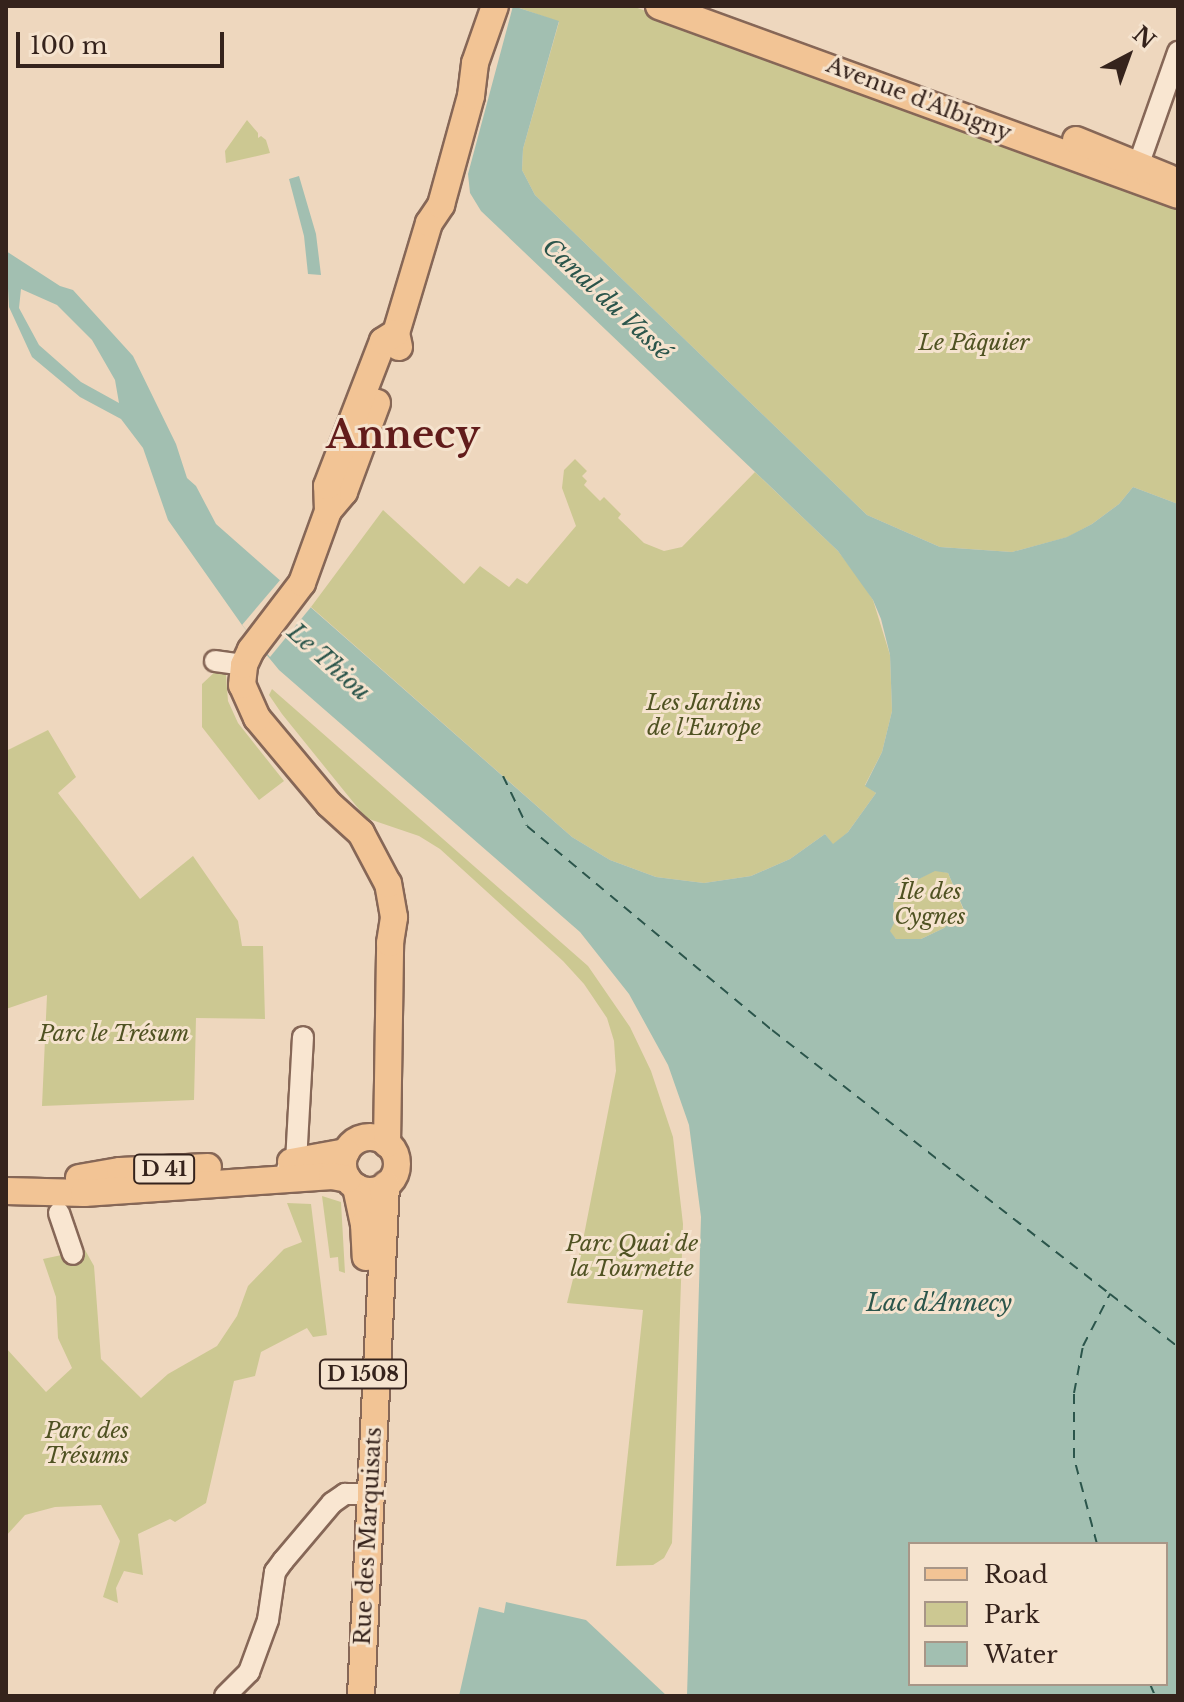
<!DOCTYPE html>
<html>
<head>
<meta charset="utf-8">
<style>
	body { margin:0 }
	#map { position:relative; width:1184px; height:1702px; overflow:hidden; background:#eed7be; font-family:"Libre Baskerville",serif }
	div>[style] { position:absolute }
	.green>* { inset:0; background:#ccc892 }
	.water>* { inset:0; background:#a2bfb1 }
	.pier>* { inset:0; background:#eed7be }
	.ferry>* { height:2px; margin-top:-1px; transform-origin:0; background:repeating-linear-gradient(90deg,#2b554b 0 10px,transparent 0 18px) }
	.roads { filter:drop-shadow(2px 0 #866757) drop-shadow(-2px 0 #866757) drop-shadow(0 2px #866757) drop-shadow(0 -2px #866757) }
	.minor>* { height:20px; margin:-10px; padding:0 10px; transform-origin:10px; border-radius:10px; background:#f9e6d1 }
	.major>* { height:26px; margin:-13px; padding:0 13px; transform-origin:13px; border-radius:13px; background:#f2c495 }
	.major>.ring { margin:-13px; padding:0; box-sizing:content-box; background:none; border:26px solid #f2c495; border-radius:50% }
	span { translate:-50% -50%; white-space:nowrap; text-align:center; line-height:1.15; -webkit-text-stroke:6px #f5e3ce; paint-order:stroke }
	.shield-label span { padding:2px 6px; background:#f5e3ce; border:2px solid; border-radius:6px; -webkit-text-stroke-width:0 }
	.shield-label { font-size:20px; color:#35231c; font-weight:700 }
	.street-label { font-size:22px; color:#35231c }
	.park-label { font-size:22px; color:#4f5222; font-style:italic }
	.water-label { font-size:24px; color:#2b554b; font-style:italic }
	.town-label { font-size:38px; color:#621c1b; font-weight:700 }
	.frame { position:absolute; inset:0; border:8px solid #35231c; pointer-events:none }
	.legend { position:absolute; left:908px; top:1542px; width:260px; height:144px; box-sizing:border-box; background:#f5e3ce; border:2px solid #a89687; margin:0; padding:10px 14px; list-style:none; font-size:24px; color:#35231c }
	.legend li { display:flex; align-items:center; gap:16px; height:40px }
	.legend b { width:40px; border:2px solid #a89687 }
	.north { position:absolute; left:1088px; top:16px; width:80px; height:80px; -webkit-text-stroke:6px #f5e3ce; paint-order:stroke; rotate:41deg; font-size:22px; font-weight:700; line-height:32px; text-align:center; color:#35231c }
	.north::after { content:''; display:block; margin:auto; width:28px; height:36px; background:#35231c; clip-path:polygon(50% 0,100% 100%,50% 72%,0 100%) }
	.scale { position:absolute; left:16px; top:32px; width:208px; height:36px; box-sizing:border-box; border:4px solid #35231c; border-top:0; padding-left:10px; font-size:24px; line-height:28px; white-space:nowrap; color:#35231c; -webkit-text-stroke:6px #f5e3ce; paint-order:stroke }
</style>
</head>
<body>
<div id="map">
	<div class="green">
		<i style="clip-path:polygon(514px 6px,632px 6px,1178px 203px,1178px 504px,1133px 487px,1119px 504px,1092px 524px,1068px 537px,1012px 552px,940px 547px,867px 515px,535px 195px,522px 170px,523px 149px,559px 22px)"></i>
		<i style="clip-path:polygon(247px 120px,258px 133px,258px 138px,261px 136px,266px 140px,270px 153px,226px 163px,225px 151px)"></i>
		<i style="clip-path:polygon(575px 459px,587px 471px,582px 476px,587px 481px,584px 485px,600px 501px,604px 497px,621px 514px,618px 518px,644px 543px,664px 551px,682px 547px,755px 472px,838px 551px,860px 580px,873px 600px,890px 655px,892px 711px,882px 752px,865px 785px,876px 793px,848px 832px,833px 845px,825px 834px,790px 859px,751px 876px,704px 883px,656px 877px,610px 860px,572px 837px,311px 607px,383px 510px,464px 584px,480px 566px,509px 587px,517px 578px,527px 584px,576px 526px,562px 488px,564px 470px)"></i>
		<i style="clip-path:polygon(218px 669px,226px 675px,228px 701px,238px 723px,284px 781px,259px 800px,202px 727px,202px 684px)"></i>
		<i style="clip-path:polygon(272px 689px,588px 966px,630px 1027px,651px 1071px,673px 1137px,683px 1224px,672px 1543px,664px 1558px,653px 1565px,616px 1566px,643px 1310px,567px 1303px,584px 1235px,616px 1071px,614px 1041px,607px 1018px,584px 984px,563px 961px,440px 849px,419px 836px,366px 818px,282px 714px,269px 695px)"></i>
		<i style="clip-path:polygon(48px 730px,76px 777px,58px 793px,140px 899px,193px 856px,238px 921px,242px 946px,263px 946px,265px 1019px,196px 1018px,194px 1100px,42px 1106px,47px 995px,6px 1009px,6px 751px)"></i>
		<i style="clip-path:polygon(935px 870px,948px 873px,964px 911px,944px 928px,921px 939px,896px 939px,889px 931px,895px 921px,893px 903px,911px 883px)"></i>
		<i style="clip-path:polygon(322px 1196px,341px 1202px,345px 1273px,339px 1271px,338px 1257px,330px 1258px)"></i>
		<i style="clip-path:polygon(287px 1203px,311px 1204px,327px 1335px,313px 1337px,307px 1328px,261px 1352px,255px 1376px,234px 1381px,206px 1503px,175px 1522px,170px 1519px,138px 1534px,143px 1575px,124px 1571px,116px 1588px,118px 1603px,103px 1597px,120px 1541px,101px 1505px,55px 1507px,25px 1515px,6px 1536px,6px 1348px,46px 1392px,72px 1368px,58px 1338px,56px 1297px,43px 1259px,85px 1250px,94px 1266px,101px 1359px,141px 1398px,168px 1374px,217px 1346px,237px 1316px,248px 1286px,284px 1249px,302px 1242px)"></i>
	</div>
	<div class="water">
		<i style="clip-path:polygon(evenodd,513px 6px,559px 21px,523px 149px,522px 170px,535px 195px,867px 515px,940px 547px,1012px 552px,1067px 537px,1092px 524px,1119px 504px,1133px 487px,1178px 504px,1178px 1696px,687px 1696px,701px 1217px,689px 1125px,668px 1065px,629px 994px,580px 932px,279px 670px,242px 625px,168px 520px,143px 448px,121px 419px,80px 397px,32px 357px,9px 307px,6px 251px,60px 286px,73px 290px,133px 356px,176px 444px,187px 478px,196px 486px,216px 524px,572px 837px,610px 860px,656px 877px,704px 883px,751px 876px,790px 859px,825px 834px,833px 844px,848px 832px,876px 793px,865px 786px,882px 752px,892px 711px,890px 655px,881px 619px,873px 600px,838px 551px,481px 211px,470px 193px,468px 174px,513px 6px,21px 289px,57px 305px,92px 340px,115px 380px,119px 403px,81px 382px,39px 345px,19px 308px,21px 289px,513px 6px,935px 871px,948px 873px,964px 910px,944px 928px,921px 939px,896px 939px,890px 931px,895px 921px,893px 903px,911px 883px,935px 871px,513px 6px,910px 1544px,1166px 1544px,1166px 1684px,910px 1684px,910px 1544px)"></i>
		<i style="clip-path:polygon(299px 176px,316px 234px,321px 275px,308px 274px,304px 236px,289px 179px)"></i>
		<i style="clip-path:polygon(506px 1602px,586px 1620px,667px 1696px,459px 1696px,479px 1607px,504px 1613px)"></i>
	</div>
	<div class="pier">
		<i style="clip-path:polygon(281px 579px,311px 607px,270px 657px,242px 625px)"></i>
	</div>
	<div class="ferry">
		<i style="left:503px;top:776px;width:55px;rotate:64.4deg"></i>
		<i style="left:527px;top:826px;width:319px;rotate:39.8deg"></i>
		<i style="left:772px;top:1030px;width:429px;rotate:38deg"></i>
		<i style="left:1097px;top:1544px;width:89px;rotate:-105deg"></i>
		<i style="left:1074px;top:1458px;width:65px;rotate:-90deg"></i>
		<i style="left:1074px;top:1393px;width:48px;rotate:-79.2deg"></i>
		<i style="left:1083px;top:1346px;width:59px;rotate:-62.6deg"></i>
		<i style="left:1110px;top:1294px;width:86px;rotate:37.9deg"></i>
		<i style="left:1150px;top:1684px;width:13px;rotate:67deg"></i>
	</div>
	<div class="roads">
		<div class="minor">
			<i style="left:1126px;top:169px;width:7px;rotate:8deg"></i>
			<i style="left:1133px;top:170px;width:9px;rotate:-49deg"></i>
			<i style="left:1139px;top:163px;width:118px;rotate:-70.6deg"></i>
			<i style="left:215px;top:661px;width:29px;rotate:8deg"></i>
			<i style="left:287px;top:1169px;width:11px;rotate:-38deg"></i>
			<i style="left:296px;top:1162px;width:125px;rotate:-86.8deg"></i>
			<i style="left:59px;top:1213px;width:43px;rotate:71.1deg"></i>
			<i style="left:225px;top:1696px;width:34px;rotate:-45deg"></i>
			<i style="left:249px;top:1672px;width:55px;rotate:-69.9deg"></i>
			<i style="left:268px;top:1620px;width:49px;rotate:-81.7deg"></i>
			<i style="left:275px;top:1572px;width:14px;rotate:-54deg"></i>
			<i style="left:283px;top:1561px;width:76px;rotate:-49.8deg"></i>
			<i style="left:332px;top:1503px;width:16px;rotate:-35deg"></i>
			<i style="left:345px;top:1494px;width:24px"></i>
		</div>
		<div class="major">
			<i style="left:659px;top:6px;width:552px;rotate:20.01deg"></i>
			<i style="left:1076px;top:140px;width:100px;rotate:22.2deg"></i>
			<i style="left:399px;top:347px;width:14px;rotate:-102deg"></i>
			<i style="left:396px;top:333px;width:115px;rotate:-73.3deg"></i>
			<i style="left:429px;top:223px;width:22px;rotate:-56deg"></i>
			<i style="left:441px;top:205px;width:113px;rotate:-74.6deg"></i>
			<i style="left:471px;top:96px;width:33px;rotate:-83deg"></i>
			<i style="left:475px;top:63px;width:60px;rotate:-70.7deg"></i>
			<i style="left:328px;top:511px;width:25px;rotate:-50deg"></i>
			<i style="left:344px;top:492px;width:95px;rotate:-69.7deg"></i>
			<i class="ring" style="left:343px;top:1137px;width:28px;height:28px"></i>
			<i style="left:387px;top:1144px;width:201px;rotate:-89.1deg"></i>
			<i style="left:390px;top:943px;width:26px;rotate:-81deg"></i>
			<i style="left:394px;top:917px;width:34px;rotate:-100deg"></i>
			<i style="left:388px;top:884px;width:58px;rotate:-117.9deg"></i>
			<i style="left:361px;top:833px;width:43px;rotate:-137.8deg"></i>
			<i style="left:329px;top:804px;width:112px;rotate:-129.9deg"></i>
			<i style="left:257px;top:718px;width:36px;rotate:-114deg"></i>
			<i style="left:242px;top:685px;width:20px;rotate:-84deg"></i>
			<i style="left:244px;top:665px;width:17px;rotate:-65deg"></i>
			<i style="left:251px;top:650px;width:84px;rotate:-52.7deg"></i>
			<i style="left:302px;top:583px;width:77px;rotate:-70.1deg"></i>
			<i style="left:328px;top:511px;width:25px;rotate:-92deg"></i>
			<i style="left:327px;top:486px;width:155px;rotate:-68.9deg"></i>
			<i style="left:383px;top:341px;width:15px;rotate:-32deg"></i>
			<i style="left:291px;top:1162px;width:56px;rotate:-10.3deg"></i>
			<i style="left:79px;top:1178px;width:42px;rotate:-9.7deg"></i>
			<i style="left:120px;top:1171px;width:88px;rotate:-2.6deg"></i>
			<i style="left:356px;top:1187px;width:38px;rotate:78deg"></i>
			<i style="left:364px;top:1224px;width:33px;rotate:87deg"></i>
			<i style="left:6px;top:1191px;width:78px;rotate:1.5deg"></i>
			<i style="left:84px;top:1193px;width:249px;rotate:-3.9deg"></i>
			<i style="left:332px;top:1176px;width:16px;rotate:11deg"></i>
			<i style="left:361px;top:1696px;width:512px;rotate:-87.2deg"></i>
		</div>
	</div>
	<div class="shield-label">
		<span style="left:164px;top:1169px">D 41</span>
		<span style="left:363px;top:1374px">D 1508</span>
	</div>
	<div class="street-label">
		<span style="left:919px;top:99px;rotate:21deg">Avenue d'Albigny</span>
		<span style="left:368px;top:1536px;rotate:-87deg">Rue des Marquisats</span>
	</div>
	<div class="park-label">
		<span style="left:974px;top:343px">Le Pâquier</span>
		<span style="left:704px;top:715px">Les Jardins<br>de l'Europe</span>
		<span style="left:930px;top:904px">Île des<br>Cygnes</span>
		<span style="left:114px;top:1034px">Parc le Trésum</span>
		<span style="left:632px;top:1256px">Parc Quai de<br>la Tournette</span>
		<span style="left:87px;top:1443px">Parc des<br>Trésums</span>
	</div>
	<div class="water-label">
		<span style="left:607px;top:299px;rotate:43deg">Canal du Vassé</span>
		<span style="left:329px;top:662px;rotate:42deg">Le Thiou</span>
		<span style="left:939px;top:1303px">Lac d'Annecy</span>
	</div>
	<div class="town-label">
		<span style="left:403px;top:435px">Annecy</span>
	</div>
	<div class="frame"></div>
	<ul class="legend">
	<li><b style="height:10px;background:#f2c495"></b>Road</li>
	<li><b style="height:22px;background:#ccc892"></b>Park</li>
	<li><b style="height:22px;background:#a2bfb1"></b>Water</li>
	</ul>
	<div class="north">N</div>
	<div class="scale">100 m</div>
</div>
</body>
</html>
